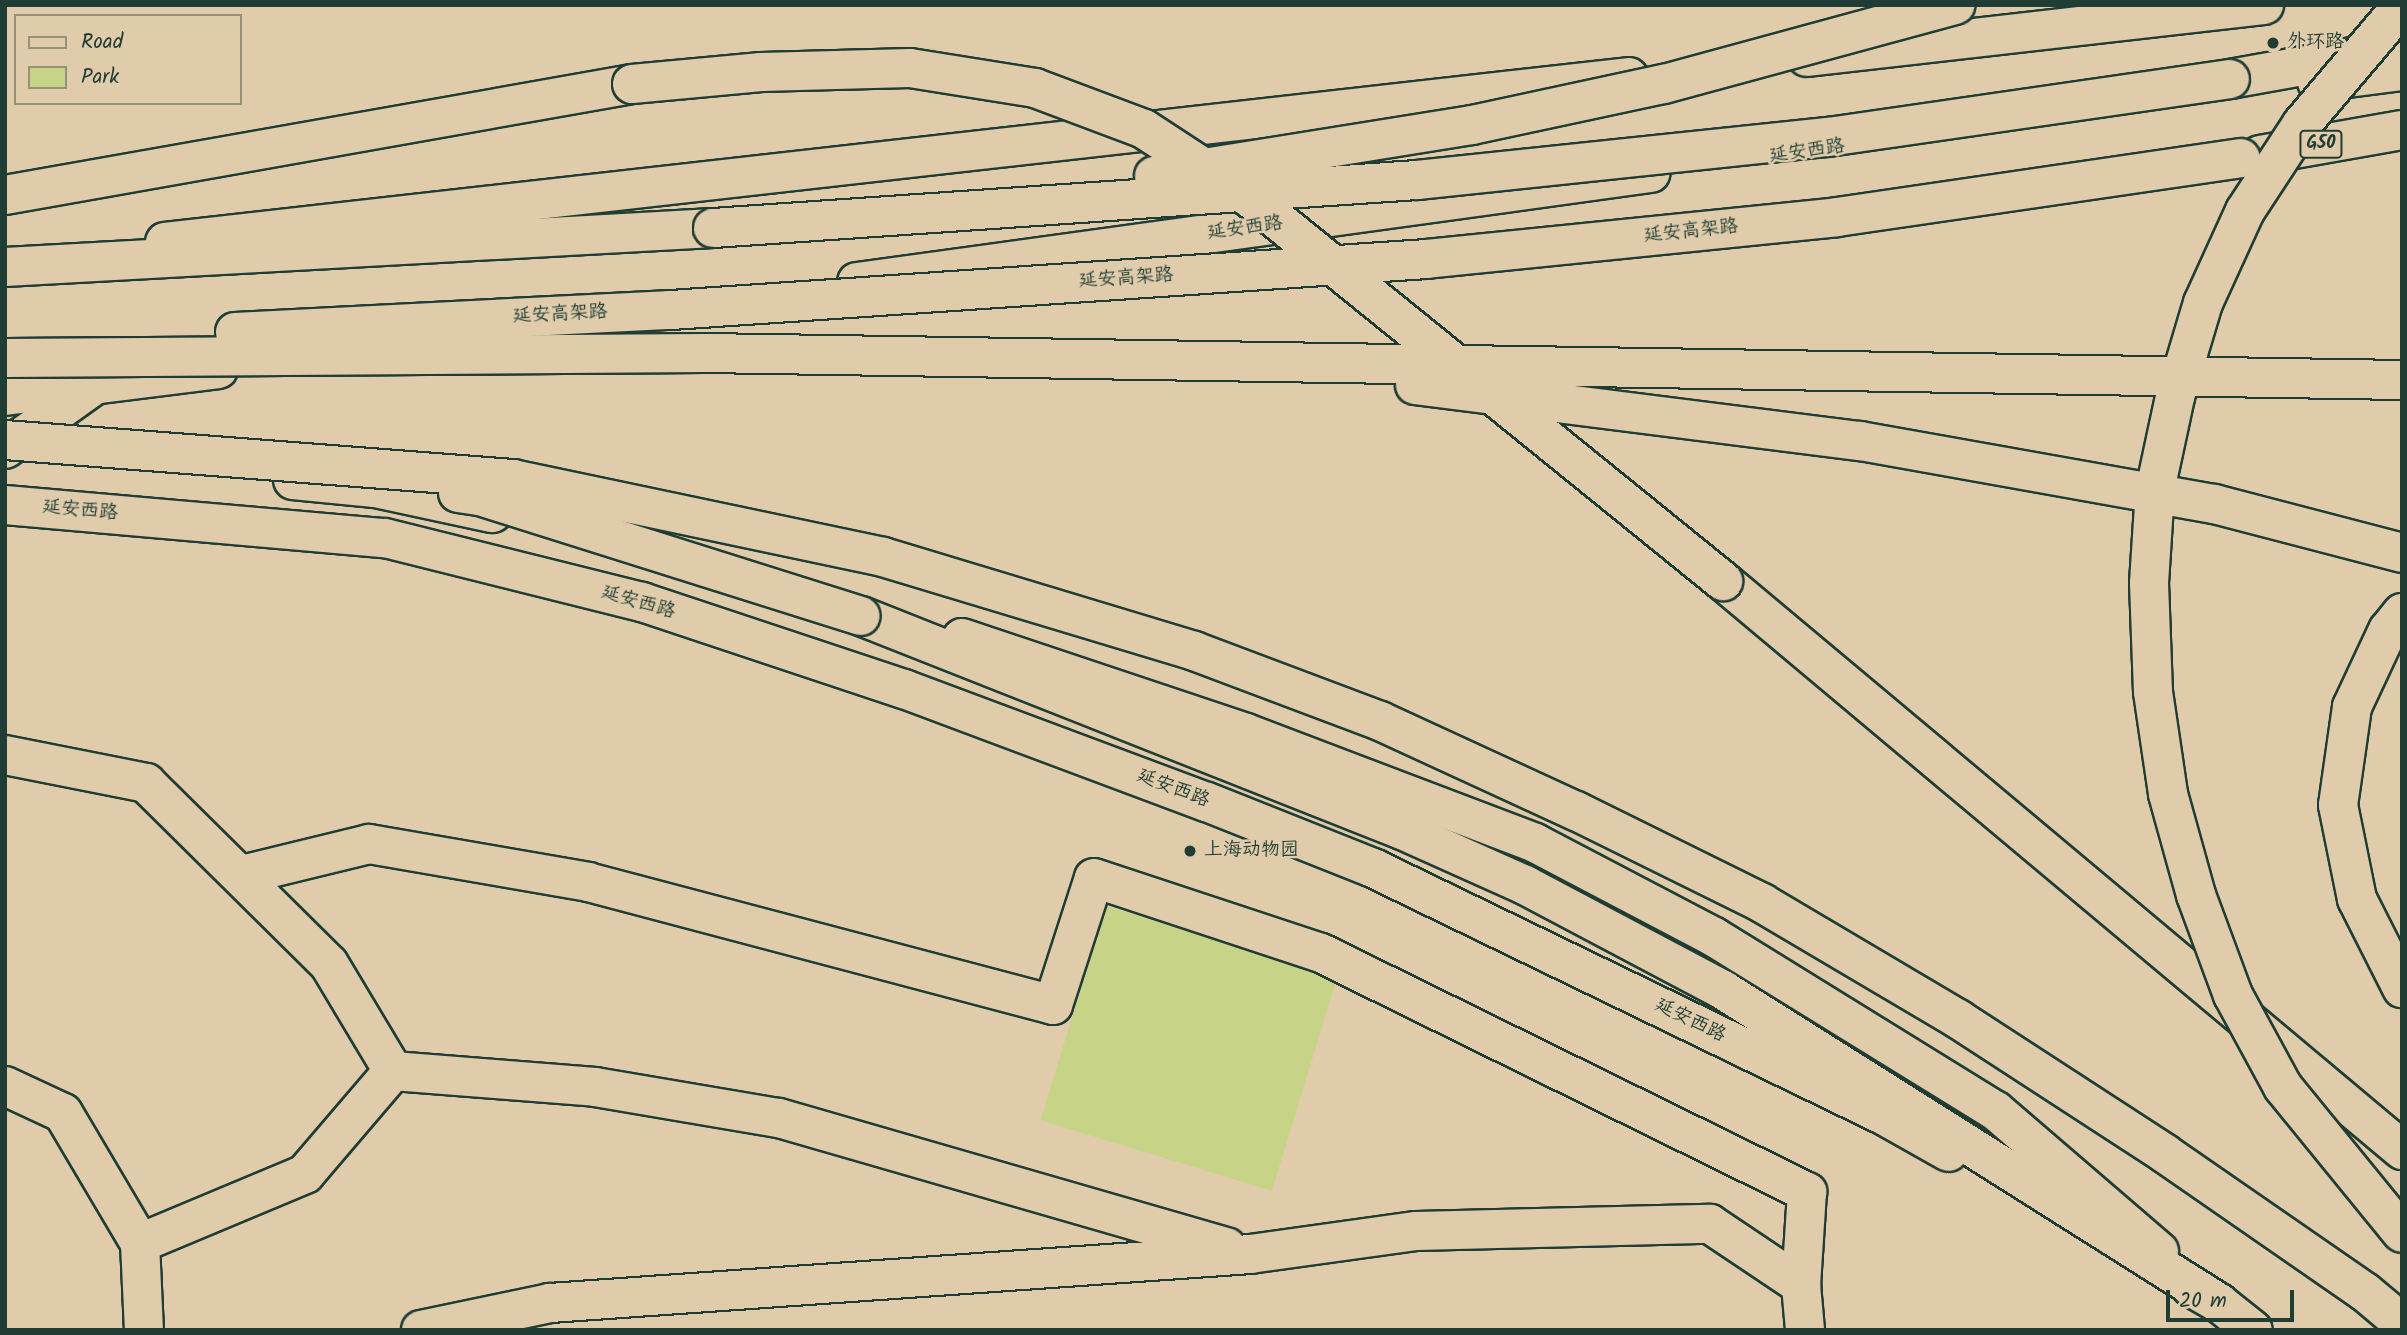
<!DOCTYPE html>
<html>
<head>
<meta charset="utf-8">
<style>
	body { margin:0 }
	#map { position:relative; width:2407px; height:1335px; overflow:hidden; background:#e0ccab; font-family:Kalam,"LXGW WenKai TC",sans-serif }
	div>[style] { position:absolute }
	.green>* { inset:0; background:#c7d488; transform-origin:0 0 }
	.roads { filter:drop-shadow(2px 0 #1f3d34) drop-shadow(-2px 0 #1f3d34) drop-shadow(0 2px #1f3d34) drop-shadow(0 -2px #1f3d34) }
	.minor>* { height:38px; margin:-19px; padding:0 19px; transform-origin:19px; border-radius:19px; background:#e0ccab }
	.primary>* { height:38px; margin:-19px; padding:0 19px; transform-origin:19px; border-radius:19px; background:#e0ccab }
	.trunk>* { height:38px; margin:-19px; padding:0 19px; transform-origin:19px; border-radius:19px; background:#e0ccab }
	.motorway>* { height:38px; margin:-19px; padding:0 19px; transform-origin:19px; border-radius:19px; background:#e0ccab }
	.bridges { filter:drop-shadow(2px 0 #1f3d34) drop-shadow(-2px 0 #1f3d34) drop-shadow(0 2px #1f3d34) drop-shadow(0 -2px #1f3d34) }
	.trunk-bridge>* { height:38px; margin:-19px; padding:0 19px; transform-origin:19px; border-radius:19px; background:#e0ccab }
	.motorway-bridge>* { height:38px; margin:-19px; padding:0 19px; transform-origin:19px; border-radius:19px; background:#e0ccab }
	.dots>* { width:19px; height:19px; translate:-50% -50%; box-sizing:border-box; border:4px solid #e0ccab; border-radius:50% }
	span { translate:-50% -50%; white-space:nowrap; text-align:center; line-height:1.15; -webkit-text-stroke:5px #e0ccab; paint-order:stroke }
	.shield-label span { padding:2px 5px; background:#e0ccab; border:2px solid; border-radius:5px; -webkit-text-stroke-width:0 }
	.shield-label { font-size:18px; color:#1f3d34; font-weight:700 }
	.poi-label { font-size:19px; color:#1f3d34 }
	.left { translate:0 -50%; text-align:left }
	.street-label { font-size:19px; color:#1f3d34 }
	.frame { position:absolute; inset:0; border:7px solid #1f3d34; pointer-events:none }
	.legend { position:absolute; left:14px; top:14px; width:228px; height:91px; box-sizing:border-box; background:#e0ccab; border:2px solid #93937b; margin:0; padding:9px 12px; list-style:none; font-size:21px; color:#1f3d34 }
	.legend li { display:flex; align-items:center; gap:14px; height:35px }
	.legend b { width:35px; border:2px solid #93937b }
	.scale { position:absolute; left:2166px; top:1290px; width:128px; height:32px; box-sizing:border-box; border:4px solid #1f3d34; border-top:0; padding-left:9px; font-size:21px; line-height:24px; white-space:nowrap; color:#1f3d34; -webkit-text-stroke:5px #e0ccab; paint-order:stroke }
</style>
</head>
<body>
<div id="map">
	<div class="green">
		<i style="left:1106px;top:906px;width:242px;height:224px;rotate:17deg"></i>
	</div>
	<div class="roads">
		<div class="minor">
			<i style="left:5px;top:755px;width:144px;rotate:11.2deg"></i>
			<i style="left:146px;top:783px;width:257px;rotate:44.7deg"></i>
			<i style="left:329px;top:964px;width:125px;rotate:59.1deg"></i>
			<i style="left:393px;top:1071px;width:135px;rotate:130.5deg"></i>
			<i style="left:305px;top:1174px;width:179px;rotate:157.3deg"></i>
			<i style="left:242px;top:875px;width:131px;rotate:-13.7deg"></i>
			<i style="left:369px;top:844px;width:222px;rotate:9.8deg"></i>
			<i style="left:588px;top:882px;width:481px;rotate:14.8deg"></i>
			<i style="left:1053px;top:1005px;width:133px;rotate:-72.1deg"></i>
			<i style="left:1094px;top:878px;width:239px;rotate:18.3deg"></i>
			<i style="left:1321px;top:953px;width:542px;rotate:26.19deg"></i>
			<i style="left:1807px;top:1192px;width:93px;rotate:93.7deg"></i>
			<i style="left:393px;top:1071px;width:203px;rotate:4.5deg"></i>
			<i style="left:595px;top:1087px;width:187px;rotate:9.6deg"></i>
			<i style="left:779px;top:1118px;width:466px;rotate:16.1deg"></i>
			<i style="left:5px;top:1086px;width:64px;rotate:25deg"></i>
			<i style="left:63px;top:1113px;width:151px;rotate:59.4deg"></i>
			<i style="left:140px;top:1243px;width:87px;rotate:87.4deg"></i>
			<i style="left:421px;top:1330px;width:132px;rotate:-11.8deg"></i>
			<i style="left:550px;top:1303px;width:702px;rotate:-4deg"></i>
			<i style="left:1250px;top:1254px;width:168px;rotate:-7.9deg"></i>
			<i style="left:1416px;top:1231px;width:294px;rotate:-1.4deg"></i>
			<i style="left:1710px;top:1224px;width:110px;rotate:33.8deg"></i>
			<i style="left:1801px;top:1285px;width:45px;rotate:84.9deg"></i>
		</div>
		<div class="primary">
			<i style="left:1807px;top:57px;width:460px;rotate:-6.5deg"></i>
			<i style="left:2317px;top:82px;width:86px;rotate:-7.4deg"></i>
			<i style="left:165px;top:242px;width:1473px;rotate:-6.43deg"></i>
			<i style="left:857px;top:282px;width:801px;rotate:-7.82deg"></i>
			<i style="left:5px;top:396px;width:215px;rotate:-7.2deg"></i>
			<i style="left:5px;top:449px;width:107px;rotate:-35.5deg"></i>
			<i style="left:293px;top:480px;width:82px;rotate:5.6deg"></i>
			<i style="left:375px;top:488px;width:120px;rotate:12.1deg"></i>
			<i style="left:5px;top:505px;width:381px;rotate:5deg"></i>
			<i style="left:385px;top:538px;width:265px;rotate:14deg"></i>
			<i style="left:642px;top:602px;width:276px;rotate:18.4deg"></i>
			<i style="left:904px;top:689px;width:323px;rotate:20.5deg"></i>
			<i style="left:1207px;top:802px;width:179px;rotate:21.7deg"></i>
			<i style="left:1373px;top:868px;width:569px;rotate:25.84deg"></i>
			<i style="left:1885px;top:1116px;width:73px;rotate:29.4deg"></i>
			<i style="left:962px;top:638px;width:299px;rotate:18.5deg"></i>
			<i style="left:1246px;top:733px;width:309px;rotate:20.8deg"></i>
			<i style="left:1535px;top:843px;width:202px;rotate:27.7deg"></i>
			<i style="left:1714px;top:937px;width:331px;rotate:31.7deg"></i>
			<i style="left:1996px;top:1111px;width:215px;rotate:40.7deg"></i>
			<i style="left:2191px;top:1287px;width:32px;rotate:30deg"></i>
			<i style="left:2219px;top:1303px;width:43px;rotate:38.5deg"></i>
		</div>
		<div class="trunk">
			<i style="left:5px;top:195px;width:637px;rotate:-10.04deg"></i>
			<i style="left:5px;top:267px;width:709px;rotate:-3.15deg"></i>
			<i style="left:1723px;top:581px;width:886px;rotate:39.96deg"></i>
			<i style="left:861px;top:616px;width:582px;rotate:21.58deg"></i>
			<i style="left:1402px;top:830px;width:135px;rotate:24.1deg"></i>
			<i style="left:1525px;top:885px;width:224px;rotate:27.9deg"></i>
			<i style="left:1723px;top:990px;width:587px;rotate:32.25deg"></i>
		</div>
		<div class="motorway">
			<i style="left:2230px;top:79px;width:175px;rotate:-10.2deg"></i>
			<i style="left:2260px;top:155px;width:144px;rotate:-10deg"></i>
			<i style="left:2402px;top:613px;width:22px;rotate:129deg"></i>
			<i style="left:2388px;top:630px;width:85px;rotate:115.1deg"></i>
			<i style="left:2352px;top:707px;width:99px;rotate:98.1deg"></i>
			<i style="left:2338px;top:805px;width:96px;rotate:78.6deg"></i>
			<i style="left:2357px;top:899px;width:100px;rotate:63.2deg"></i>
		</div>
	</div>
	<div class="bridges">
		<div class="trunk-bridge">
			<i style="left:632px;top:84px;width:130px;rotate:-5.3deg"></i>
			<i style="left:761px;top:72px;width:149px;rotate:-1.5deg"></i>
			<i style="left:910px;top:68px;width:127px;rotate:9.1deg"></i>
			<i style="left:1035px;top:88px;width:116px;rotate:20.6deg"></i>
			<i style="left:1144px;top:129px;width:126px;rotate:33.1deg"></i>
			<i style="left:1250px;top:198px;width:609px;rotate:39deg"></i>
			<i style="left:5px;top:440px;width:509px;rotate:4.39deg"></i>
			<i style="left:513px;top:479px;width:378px;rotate:11.9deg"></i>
			<i style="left:883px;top:557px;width:325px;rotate:16.8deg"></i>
			<i style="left:1194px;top:651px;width:199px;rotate:20.6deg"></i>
			<i style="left:1380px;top:721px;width:216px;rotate:24.7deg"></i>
			<i style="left:1576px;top:811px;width:208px;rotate:26.3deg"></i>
			<i style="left:1762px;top:903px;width:228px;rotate:30.6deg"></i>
			<i style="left:1958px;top:1019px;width:246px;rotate:33deg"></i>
			<i style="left:2164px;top:1153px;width:244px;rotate:34.7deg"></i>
			<i style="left:2365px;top:1292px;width:48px;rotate:40deg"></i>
			<i style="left:458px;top:493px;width:22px;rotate:8deg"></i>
			<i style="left:480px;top:496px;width:399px;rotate:17.5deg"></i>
		</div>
		<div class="motorway-bridge">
			<i style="left:2402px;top:6px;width:155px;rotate:130.3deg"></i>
			<i style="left:2302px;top:124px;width:104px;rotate:123.2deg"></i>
			<i style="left:2245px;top:211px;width:101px;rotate:114.5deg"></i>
			<i style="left:2203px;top:303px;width:98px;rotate:106.6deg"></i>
			<i style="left:2175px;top:397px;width:95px;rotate:102.1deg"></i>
			<i style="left:2155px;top:490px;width:93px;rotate:93.7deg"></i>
			<i style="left:2149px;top:583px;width:109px;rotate:87.9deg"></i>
			<i style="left:2153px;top:692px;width:103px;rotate:81.6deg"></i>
			<i style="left:2168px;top:794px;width:105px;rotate:74.5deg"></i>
			<i style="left:2196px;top:895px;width:107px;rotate:69.7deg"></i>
			<i style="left:2233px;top:995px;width:105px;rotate:61.5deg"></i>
			<i style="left:2283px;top:1087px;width:188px;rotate:50.8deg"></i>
			<i style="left:1154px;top:176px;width:322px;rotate:-9.1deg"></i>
			<i style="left:1472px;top:125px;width:196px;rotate:-12.1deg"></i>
			<i style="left:1664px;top:84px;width:302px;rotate:-15.2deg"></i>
			<i style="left:713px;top:228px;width:706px;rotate:-3.9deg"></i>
			<i style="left:1417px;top:180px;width:413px;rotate:-6deg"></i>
			<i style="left:1828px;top:137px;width:406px;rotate:-8.2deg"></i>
			<i style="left:235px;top:332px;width:437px;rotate:-2.9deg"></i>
			<i style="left:671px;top:310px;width:757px;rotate:-3.86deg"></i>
			<i style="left:1426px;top:259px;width:413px;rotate:-5.8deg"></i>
			<i style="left:1837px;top:217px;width:408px;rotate:-8.3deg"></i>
			<i style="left:5px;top:358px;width:699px;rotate:-0.41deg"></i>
			<i style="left:704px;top:353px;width:1698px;rotate:0.91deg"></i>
			<i style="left:1415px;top:385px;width:449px;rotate:7.2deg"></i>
			<i style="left:1860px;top:441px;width:360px;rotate:10.1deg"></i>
			<i style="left:2214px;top:504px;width:194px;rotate:14.6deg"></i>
		</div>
	</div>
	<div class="dots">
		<i style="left:2273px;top:43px;background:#1f3d34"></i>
		<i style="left:1190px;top:851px;background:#1f3d34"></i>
	</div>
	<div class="shield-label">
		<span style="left:2321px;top:144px">G50</span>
	</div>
	<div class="poi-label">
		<span class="left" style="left:2287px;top:43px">外环路</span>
		<span class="left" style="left:1204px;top:851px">上海动物园</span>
	</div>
	<div class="street-label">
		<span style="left:1807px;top:152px;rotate:-8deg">延安西路</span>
		<span style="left:1245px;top:229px;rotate:-8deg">延安西路</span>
		<span style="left:1691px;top:232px;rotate:-6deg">延安高架路</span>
		<span style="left:1126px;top:279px;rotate:-4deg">延安高架路</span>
		<span style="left:560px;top:315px;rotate:-3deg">延安高架路</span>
		<span style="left:80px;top:511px;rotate:5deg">延安西路</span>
		<span style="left:638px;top:603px;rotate:16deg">延安西路</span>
		<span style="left:1173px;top:789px;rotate:21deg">延安西路</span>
		<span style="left:1690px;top:1021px;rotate:26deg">延安西路</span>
	</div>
	<div class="frame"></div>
	<ul class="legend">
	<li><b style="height:9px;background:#e0ccab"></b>Road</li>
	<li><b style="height:19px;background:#c7d488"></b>Park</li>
	</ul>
	<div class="scale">20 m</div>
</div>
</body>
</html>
